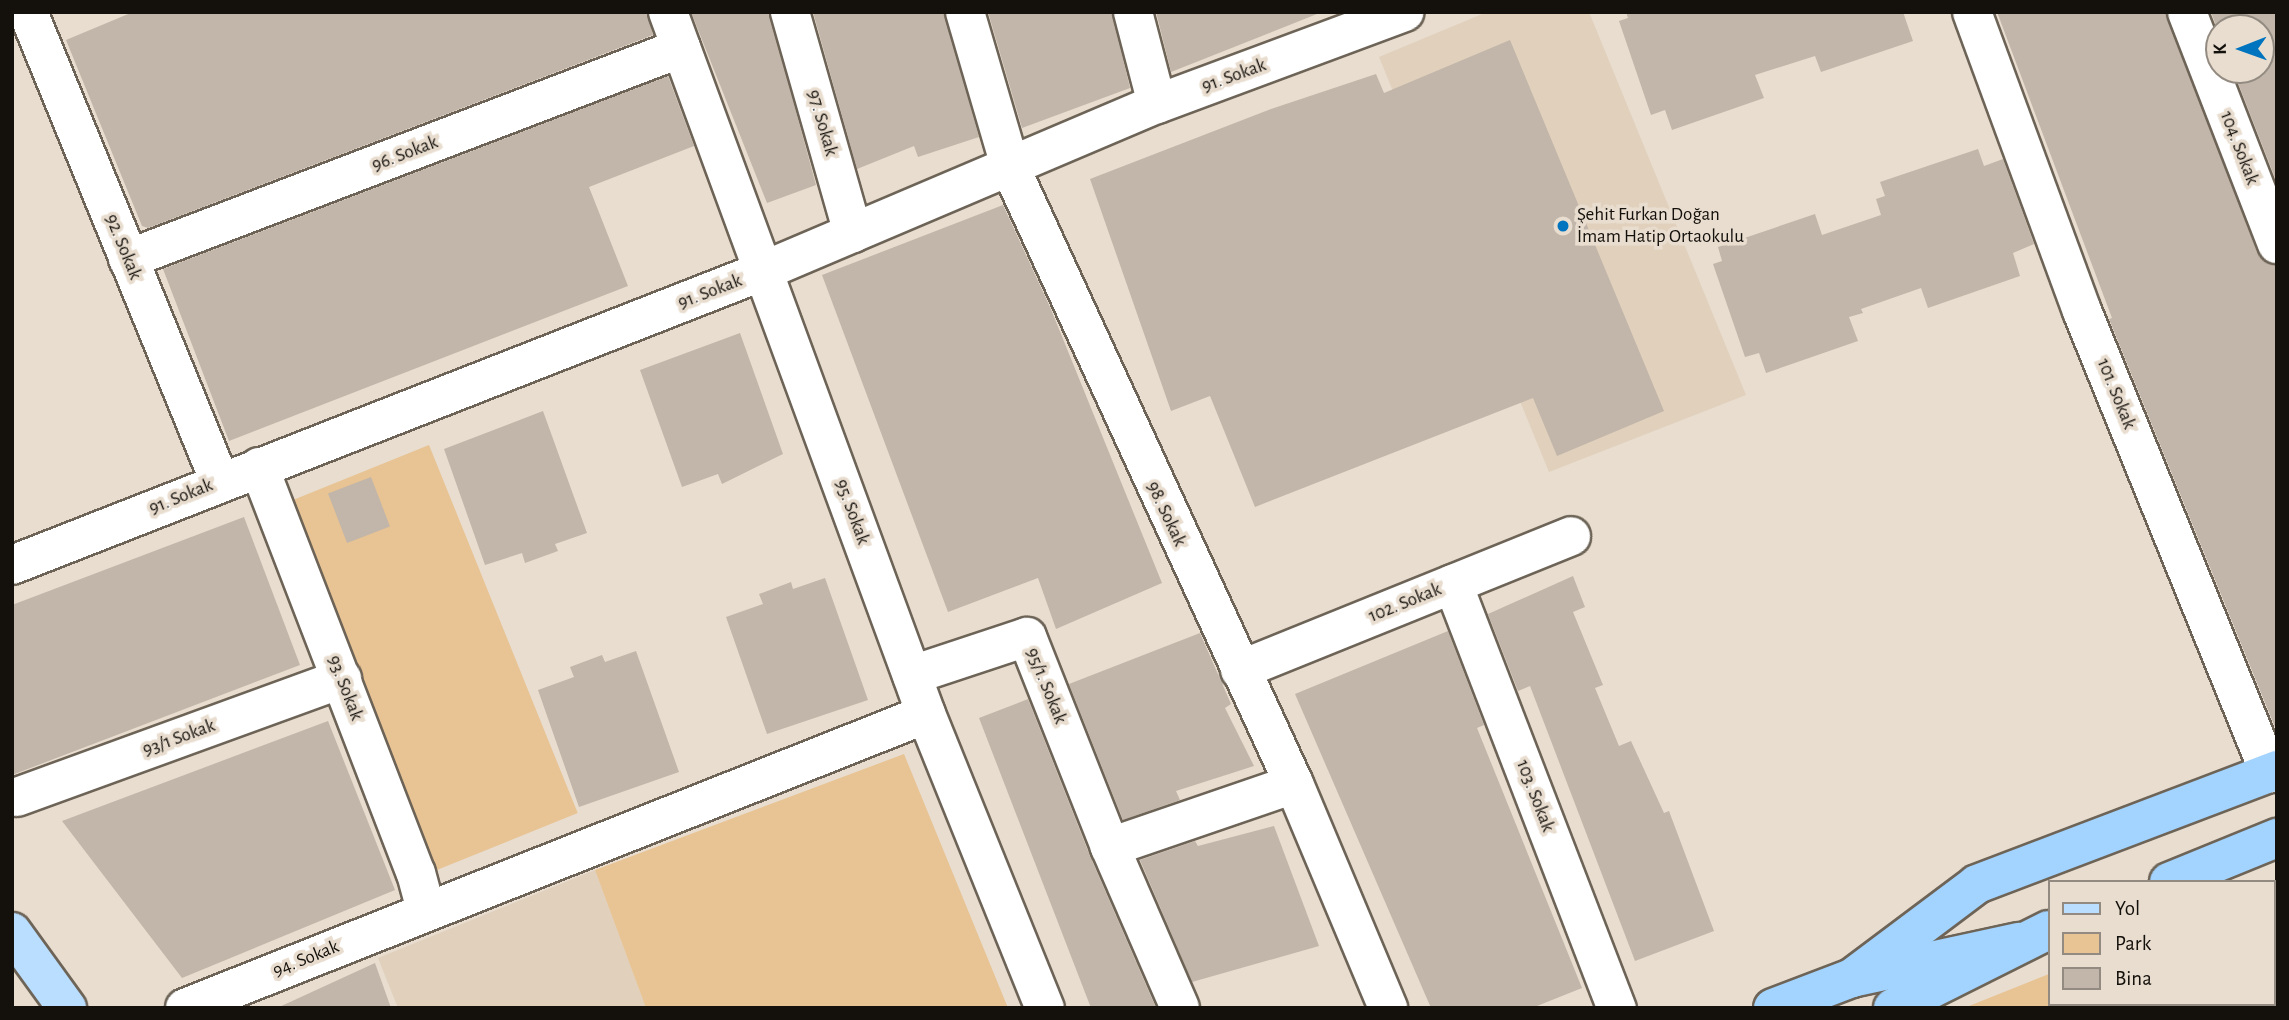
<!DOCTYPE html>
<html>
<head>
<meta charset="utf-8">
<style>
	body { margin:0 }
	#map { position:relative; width:2289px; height:1020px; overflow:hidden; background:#e8ddcf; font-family:"Alegreya Sans",sans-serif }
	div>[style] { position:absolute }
	.built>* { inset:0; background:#e0d0bc }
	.green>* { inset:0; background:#e8c393; transform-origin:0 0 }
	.building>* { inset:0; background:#c1b6a9; transform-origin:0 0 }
	.roads { filter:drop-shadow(2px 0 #6d6457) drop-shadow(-2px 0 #6d6457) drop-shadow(0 2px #6d6457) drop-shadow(0 -2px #6d6457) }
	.minor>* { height:38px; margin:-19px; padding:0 19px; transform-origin:19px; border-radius:19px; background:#fff }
	.primary>* { height:38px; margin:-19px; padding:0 19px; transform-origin:19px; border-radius:19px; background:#badeff }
	.trunk>* { height:38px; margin:-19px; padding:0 19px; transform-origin:19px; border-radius:19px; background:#a3d3ff }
	.dots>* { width:19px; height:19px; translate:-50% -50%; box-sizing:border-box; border:4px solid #e8ddcf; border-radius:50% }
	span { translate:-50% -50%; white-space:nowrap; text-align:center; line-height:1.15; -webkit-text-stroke:7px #e8ddcf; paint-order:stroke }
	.street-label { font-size:19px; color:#14100b }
	.poi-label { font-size:19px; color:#14100b }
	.left { translate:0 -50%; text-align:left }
	.frame { position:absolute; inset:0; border:14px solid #14100b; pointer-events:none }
	.legend { position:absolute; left:2048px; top:880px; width:228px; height:126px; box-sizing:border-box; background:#e8ddcf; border:2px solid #938b81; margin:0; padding:9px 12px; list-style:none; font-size:21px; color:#14100b }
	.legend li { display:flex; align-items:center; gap:14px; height:35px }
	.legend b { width:35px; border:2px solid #938b81 }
	.north { position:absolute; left:2205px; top:14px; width:70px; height:70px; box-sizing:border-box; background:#e8ddcf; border:2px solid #938b81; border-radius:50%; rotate:269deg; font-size:19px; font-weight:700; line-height:28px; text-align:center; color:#14100b }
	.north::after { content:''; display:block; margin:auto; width:24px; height:32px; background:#0074be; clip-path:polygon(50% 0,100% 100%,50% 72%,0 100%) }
</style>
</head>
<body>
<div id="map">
	<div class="built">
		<i style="clip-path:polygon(1487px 12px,1589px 12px,1746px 395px,1549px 472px,1379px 57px)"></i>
		<i style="clip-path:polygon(595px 870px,646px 1008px,398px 1008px,378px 958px)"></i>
	</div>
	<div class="green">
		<i style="left:429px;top:445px;width:397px;height:154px;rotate:68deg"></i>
		<i style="clip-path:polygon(904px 754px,1008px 1008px,646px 1008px,595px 870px)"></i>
		<i style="clip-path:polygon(2277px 883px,2277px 1008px,1964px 1008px,2049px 974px,2049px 1004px,2273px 1004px)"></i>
	</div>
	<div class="building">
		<i style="clip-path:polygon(133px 12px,647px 12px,653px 35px,148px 228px,142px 226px,66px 40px)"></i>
		<i style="clip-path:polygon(691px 12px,769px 12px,816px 185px,767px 203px)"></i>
		<i style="clip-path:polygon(813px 12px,944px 12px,979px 137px,918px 157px,914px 146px,857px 169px)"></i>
		<i style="clip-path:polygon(988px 12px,1112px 12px,1130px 88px,1022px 128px)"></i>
		<i style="clip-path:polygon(1156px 12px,1316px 12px,1317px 14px,1171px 72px)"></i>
		<i style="clip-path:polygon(1626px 12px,1903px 12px,1913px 41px,1821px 72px,1815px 56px,1755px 75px,1764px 98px,1672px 130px,1665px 110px,1651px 115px,1619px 21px,1628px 18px)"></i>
		<i style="clip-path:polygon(1997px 12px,2166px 12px,2257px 252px,2264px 261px,2277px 265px,2277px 732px,2109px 319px,2112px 318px)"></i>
		<i style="clip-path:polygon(2211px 12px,2277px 12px,2277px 183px,2233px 70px,2261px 70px,2261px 28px,2219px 28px,2219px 34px)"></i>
		<i style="clip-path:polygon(1510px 40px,1664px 411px,1557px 456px,1533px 398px,1255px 507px,1210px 396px,1171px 411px,1090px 179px,1271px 109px,1376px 74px,1384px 93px)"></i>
		<i style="clip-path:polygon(668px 76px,694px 146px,589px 187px,628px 286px,229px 441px,163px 269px)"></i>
		<i style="clip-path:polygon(1978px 149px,1984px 166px,2003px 159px,2034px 244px,2013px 253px,2020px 276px,1928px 308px,1921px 288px,1861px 309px,1863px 313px,1849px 317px,1858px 341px,1766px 373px,1759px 353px,1745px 357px,1713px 264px,1722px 261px,1718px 247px,1815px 214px,1822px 235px,1881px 215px,1876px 199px,1885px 196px,1880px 182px)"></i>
		<i style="clip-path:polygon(1003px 205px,1050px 307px,1162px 583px,1056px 629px,1038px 578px,948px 612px,822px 275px)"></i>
		<i style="clip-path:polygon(740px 333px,783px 454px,722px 484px,718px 474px,682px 487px,640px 370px)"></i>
		<i style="clip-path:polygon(543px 411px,587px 533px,555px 544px,558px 551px,525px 563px,522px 553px,485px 565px,444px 449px)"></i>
		<i style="left:371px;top:477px;width:53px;height:46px;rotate:69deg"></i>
		<i style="clip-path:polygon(244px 517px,300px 665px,12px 775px,12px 605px)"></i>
		<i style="clip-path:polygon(1573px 576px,1585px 607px,1573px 612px,1603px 685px,1595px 688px,1619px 746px,1631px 741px,1664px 813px,1669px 811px,1714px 931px,1635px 961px,1530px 686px,1518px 691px,1488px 614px)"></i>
		<i style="clip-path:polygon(825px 578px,868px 700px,767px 734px,726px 617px,763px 604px,759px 594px,791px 582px,793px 589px)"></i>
		<i style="clip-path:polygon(1448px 631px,1484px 725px,1477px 728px,1582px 988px,1532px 1008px,1431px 1008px,1295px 694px)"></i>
		<i style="clip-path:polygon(1200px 633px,1231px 704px,1225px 708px,1254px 766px,1176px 791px,1180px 800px,1123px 820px,1069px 684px)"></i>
		<i style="clip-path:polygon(636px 651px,679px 772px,579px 807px,538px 690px,574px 677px,570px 667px,602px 655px,605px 662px)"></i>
		<i style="clip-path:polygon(1028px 699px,1090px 856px,1156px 1008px,1091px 1008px,979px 718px)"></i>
		<i style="clip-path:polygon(328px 721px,395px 890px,182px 978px,62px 821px)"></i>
		<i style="clip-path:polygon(1274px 826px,1319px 946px,1192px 982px,1140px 860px,1195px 841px,1198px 846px)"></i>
		<i style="clip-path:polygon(375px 963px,391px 1008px,277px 1008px)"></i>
	</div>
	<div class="roads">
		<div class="minor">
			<i style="left:28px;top:12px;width:508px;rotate:67.78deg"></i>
			<i style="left:668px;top:12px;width:748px;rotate:69.82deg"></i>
			<i style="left:926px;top:714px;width:317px;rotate:68deg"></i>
			<i style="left:790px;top:12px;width:230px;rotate:74.1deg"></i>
			<i style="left:965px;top:12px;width:164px;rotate:73.7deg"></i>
			<i style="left:1011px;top:169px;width:677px;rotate:65.29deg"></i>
			<i style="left:1294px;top:784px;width:243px;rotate:67.2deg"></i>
			<i style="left:1133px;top:12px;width:95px;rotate:75.4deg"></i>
			<i style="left:1972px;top:12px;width:319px;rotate:69.8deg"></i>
			<i style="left:2082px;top:311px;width:499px;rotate:67.9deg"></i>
			<i style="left:2187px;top:12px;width:249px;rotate:68.8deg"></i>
			<i style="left:128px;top:259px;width:592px;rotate:-20.88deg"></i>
			<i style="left:259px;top:467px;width:435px;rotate:68.9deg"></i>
			<i style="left:416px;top:873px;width:38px;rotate:75deg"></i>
			<i style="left:12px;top:565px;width:806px;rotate:-21.38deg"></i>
			<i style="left:763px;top:271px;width:428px;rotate:-23deg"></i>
			<i style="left:1157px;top:104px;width:264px;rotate:-20.4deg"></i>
			<i style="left:1453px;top:584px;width:455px;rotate:68.9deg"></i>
			<i style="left:1240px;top:670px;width:357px;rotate:-22deg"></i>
			<i style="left:912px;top:675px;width:121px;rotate:-18.3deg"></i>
			<i style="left:1027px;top:637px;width:226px;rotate:68.4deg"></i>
			<i style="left:17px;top:797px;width:346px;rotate:-20deg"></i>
			<i style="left:185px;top:1008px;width:797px;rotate:-21.64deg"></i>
			<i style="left:1180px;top:1008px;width:176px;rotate:-113.5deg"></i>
			<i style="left:1110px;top:847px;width:194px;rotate:-18.9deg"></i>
		</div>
		<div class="primary">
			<i style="left:12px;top:932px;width:94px;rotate:54.1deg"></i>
		</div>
		<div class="trunk">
			<i style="left:2169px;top:882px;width:117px;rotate:-22.2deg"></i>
			<i style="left:1852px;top:978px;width:156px;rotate:-36.9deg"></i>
			<i style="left:1977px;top:884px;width:321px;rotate:-20.8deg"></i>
			<i style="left:1773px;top:1008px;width:85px;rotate:-20.8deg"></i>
			<i style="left:1852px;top:978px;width:171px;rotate:-12.2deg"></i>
			<i style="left:1893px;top:1008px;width:174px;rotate:-26.6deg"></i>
		</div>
	</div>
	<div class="dots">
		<i style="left:1563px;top:226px;background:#0074be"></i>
	</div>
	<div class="street-label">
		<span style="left:1234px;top:76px;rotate:-20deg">91. Sokak</span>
		<span style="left:822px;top:123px;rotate:74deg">97. Sokak</span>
		<span style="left:2239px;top:148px;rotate:69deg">104. Sokak</span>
		<span style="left:405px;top:154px;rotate:-21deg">96. Sokak</span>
		<span style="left:123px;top:247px;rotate:68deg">92. Sokak</span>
		<span style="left:710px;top:292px;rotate:-21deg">91. Sokak</span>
		<span style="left:2116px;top:394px;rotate:68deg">101. Sokak</span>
		<span style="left:181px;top:497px;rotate:-22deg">91. Sokak</span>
		<span style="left:852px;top:512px;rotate:70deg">95. Sokak</span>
		<span style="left:1166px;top:514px;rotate:65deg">98. Sokak</span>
		<span style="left:1405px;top:603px;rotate:-22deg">102. Sokak</span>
		<span style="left:1046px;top:686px;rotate:68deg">95/1. Sokak</span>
		<span style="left:345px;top:688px;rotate:69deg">93. Sokak</span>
		<span style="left:179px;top:738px;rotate:-20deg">93/1 Sokak</span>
		<span style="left:1535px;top:796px;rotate:69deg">103. Sokak</span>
		<span style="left:306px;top:959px;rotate:-22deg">94. Sokak</span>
	</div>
	<div class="poi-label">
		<span class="left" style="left:1577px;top:226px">Şehit Furkan Doğan<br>İmam Hatip Ortaokulu</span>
	</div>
	<div class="frame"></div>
	<ul class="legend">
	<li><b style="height:9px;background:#badeff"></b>Yol</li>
	<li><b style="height:19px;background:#e8c393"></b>Park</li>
	<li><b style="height:19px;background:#c1b6a9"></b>Bina</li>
	</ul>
	<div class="north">K</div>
</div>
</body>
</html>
